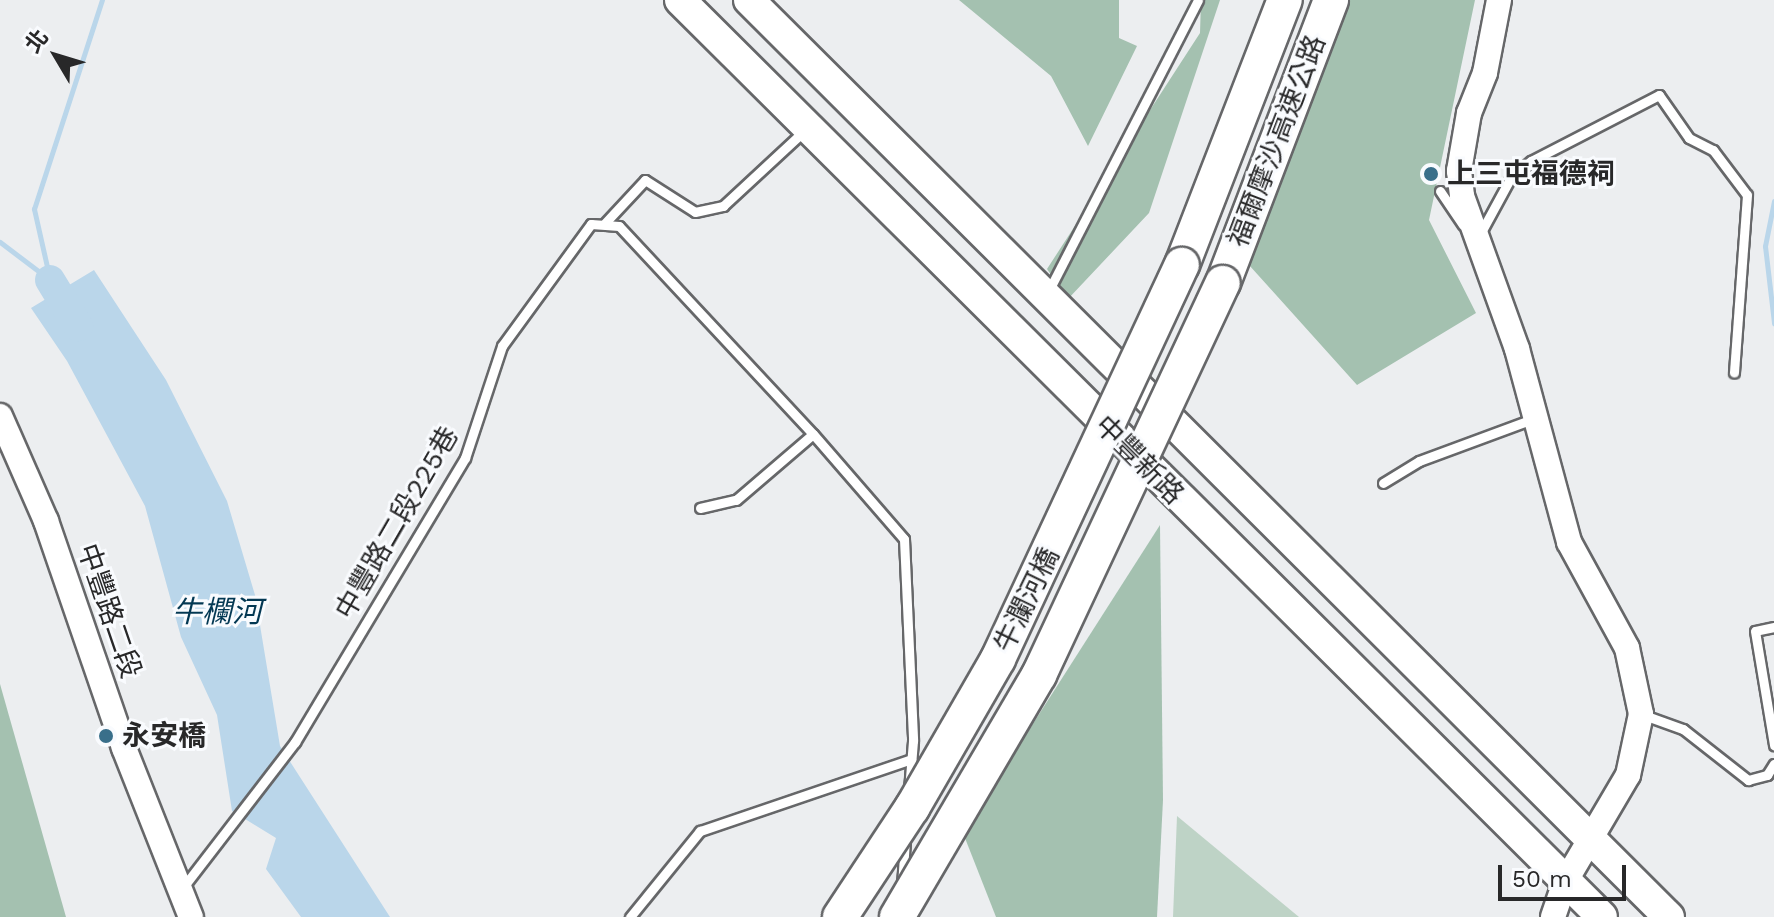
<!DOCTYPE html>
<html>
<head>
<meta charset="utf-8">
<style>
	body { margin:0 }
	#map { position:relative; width:1774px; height:917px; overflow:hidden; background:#eceef0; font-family:"Work Sans","Noto Sans TC",sans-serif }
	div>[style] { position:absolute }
	.green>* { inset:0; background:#bed3c6 }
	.forest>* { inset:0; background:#a4c1b0 }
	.water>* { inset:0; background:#bad6ea }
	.stream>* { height:5px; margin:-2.5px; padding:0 2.5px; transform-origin:2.5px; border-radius:2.5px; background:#bad6ea }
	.river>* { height:30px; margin:-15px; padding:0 15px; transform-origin:15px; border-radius:15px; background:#bad6ea }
	.roads { filter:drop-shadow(2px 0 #666769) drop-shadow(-2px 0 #666769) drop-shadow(0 2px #666769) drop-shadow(0 -2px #666769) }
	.service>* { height:9px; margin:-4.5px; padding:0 4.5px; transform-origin:4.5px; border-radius:4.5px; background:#fff }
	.tertiary>* { height:24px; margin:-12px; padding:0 12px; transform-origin:12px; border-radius:12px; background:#fff }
	.primary>* { height:30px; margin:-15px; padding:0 15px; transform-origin:15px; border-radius:15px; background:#fff }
	.motorway>* { height:34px; margin:-17px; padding:0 17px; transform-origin:17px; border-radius:17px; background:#fff }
	.bridges { filter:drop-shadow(2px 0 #666769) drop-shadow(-2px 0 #666769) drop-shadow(0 2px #666769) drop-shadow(0 -2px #666769) }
	.motorway-bridge>* { height:34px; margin:-17px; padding:0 17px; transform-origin:17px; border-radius:17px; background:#fff }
	.dots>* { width:22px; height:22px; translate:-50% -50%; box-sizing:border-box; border:4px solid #f9fbfe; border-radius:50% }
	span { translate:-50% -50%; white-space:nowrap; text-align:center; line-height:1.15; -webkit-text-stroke:6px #f9fbfe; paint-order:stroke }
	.street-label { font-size:28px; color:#282829 }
	.poi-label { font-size:28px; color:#282829; font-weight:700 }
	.left { translate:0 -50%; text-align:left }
	.water-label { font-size:30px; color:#033853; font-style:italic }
	.north { position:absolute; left:16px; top:16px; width:80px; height:80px; -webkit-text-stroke:6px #f9fbfe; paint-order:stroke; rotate:308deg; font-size:22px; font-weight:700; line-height:32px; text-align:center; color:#282829 }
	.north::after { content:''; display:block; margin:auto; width:28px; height:36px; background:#282829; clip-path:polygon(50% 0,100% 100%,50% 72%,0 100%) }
	.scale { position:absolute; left:1498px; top:865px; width:128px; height:36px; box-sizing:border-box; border:4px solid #282829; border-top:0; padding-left:10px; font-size:24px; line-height:28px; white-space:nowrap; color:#282829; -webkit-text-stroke:6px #f9fbfe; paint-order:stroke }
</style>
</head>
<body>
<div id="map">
	<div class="green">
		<i style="clip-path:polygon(1177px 816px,1299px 917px,1173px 917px)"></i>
	</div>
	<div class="forest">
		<i style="clip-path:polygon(959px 0,1119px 0,1119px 38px,1137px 46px,1088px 146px,1051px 76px)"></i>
		<i style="clip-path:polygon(1201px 0,1220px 0,1149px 213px,1068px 299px,1047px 269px,1200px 33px)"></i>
		<i style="clip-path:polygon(1341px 0,1475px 0,1429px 220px,1476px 313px,1357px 385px,1249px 265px)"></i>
		<i style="clip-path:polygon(1160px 525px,1163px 800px,1157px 917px,996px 917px,963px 833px)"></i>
		<i style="clip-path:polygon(0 684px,66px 917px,0 917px)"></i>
	</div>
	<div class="water">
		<i style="clip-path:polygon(94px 270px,166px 380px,227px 501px,255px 595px,280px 746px,390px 917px,301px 917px,266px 869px,276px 838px,232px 811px,217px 715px,181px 637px,145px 506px,67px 361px,31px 308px)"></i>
	</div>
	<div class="stream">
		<i style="left:1774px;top:201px;width:46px;rotate:101.3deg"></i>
		<i style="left:1765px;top:246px;width:78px;rotate:83.3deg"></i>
		<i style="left:0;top:242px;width:63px;rotate:37.2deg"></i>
		<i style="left:50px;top:280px;width:73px;rotate:-102.7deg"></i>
		<i style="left:34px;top:209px;width:220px;rotate:-72deg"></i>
	</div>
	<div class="river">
		<i style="left:50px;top:280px;width:54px;rotate:58.7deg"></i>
	</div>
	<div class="roads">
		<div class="service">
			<i style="left:1440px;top:191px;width:41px;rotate:55.9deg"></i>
			<i style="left:604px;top:224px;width:60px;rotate:-47deg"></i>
			<i style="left:645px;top:180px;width:59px;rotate:32.6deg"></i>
			<i style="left:695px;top:212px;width:29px;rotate:-12deg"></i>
			<i style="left:723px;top:206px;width:112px;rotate:-42.8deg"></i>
			<i style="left:1480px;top:234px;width:63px;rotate:-61.4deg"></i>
			<i style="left:1510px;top:179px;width:28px;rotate:-41deg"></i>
			<i style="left:1531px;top:161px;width:144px;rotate:-27.3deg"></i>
			<i style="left:1659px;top:95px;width:52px;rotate:55.1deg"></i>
			<i style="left:1689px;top:138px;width:27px;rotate:27deg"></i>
			<i style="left:1713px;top:150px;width:56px;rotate:52.9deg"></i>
			<i style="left:1747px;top:195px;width:178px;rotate:94.2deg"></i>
			<i style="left:1048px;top:292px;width:328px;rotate:-62.8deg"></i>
			<i style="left:1383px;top:483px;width:42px;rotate:-31.4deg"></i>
			<i style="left:1419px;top:461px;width:124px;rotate:-20.3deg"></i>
			<i style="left:700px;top:508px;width:37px;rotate:-13deg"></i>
			<i style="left:736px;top:500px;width:101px;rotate:-40.6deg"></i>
			<i style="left:813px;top:434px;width:139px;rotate:49.1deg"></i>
			<i style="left:904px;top:539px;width:202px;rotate:87.4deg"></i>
			<i style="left:913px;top:741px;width:49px;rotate:94.7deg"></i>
			<i style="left:1774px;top:627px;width:19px;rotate:168deg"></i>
			<i style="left:1755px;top:631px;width:116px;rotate:80.5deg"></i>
			<i style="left:1641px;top:714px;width:45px;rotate:19.7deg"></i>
			<i style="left:1683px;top:729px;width:83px;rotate:38.1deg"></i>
			<i style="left:1748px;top:780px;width:20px;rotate:-15deg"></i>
			<i style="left:1767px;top:775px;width:13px;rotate:-58deg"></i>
			<i style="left:902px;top:886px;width:46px;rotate:-86.3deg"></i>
			<i style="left:181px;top:890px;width:187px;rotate:-52.4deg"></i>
			<i style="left:295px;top:742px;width:331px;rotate:-59.1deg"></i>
			<i style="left:465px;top:458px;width:118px;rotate:-71.7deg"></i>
			<i style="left:502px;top:346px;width:151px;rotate:-53.9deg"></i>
			<i style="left:591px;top:224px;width:28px;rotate:4deg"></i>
			<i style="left:619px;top:226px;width:284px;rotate:47deg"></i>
			<i style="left:630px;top:917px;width:111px;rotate:-50.9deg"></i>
			<i style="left:700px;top:831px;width:223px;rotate:-18.8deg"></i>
		</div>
		<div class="tertiary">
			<i style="left:1499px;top:0;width:74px;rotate:100.9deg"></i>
			<i style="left:1485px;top:73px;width:43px;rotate:111.8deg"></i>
			<i style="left:1469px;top:113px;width:59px;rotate:99.8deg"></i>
			<i style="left:1459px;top:171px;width:25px;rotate:83deg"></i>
			<i style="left:1462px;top:196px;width:163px;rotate:70.2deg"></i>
			<i style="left:1517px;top:349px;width:200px;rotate:74.9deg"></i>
			<i style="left:1569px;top:542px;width:121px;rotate:61.3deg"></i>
			<i style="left:1627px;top:648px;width:67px;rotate:78deg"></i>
			<i style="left:1641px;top:714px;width:62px;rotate:102deg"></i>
			<i style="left:1628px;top:775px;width:124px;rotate:120.5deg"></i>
			<i style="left:1565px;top:882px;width:37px;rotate:109deg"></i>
			<i style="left:0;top:416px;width:115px;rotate:66.3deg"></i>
			<i style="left:46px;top:521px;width:240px;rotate:71deg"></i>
			<i style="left:124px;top:748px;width:182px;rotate:68.4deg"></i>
		</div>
		<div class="primary">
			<i style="left:680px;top:0;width:1300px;rotate:44.84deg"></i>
			<i style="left:749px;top:0;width:1299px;rotate:44.91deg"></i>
		</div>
		<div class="motorway">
			<i style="left:1182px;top:265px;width:284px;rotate:-68.8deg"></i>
			<i style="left:1223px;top:283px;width:303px;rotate:-69.1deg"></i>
		</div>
	</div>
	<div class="bridges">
		<div class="motorway-bridge">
			<i style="left:840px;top:917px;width:131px;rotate:-56.6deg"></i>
			<i style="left:912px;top:808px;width:172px;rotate:-60deg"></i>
			<i style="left:998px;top:659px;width:435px;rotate:-65deg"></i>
			<i style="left:897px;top:917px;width:281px;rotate:-59.6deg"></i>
			<i style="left:1039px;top:675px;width:433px;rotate:-64.9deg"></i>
		</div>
	</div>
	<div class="dots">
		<i style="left:1431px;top:174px;background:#396f8a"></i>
		<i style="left:106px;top:736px;background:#396f8a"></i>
	</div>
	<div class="street-label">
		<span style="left:1277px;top:141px;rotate:-69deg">福爾摩沙高速公路</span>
		<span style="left:1139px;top:460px;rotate:45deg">中豐新路</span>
		<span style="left:397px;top:523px;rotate:-60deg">中豐路二段225巷</span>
		<span style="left:1027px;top:600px;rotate:-64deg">牛瀾河橋</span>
		<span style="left:109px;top:611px;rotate:71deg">中豐路二段</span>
	</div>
	<div class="poi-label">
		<span class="left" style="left:1447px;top:174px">上三屯福德祠</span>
		<span class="left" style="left:122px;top:736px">永安橋</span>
	</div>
	<div class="water-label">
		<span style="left:217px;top:612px">牛欄河</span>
	</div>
	<div class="north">北</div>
	<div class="scale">50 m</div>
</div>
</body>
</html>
